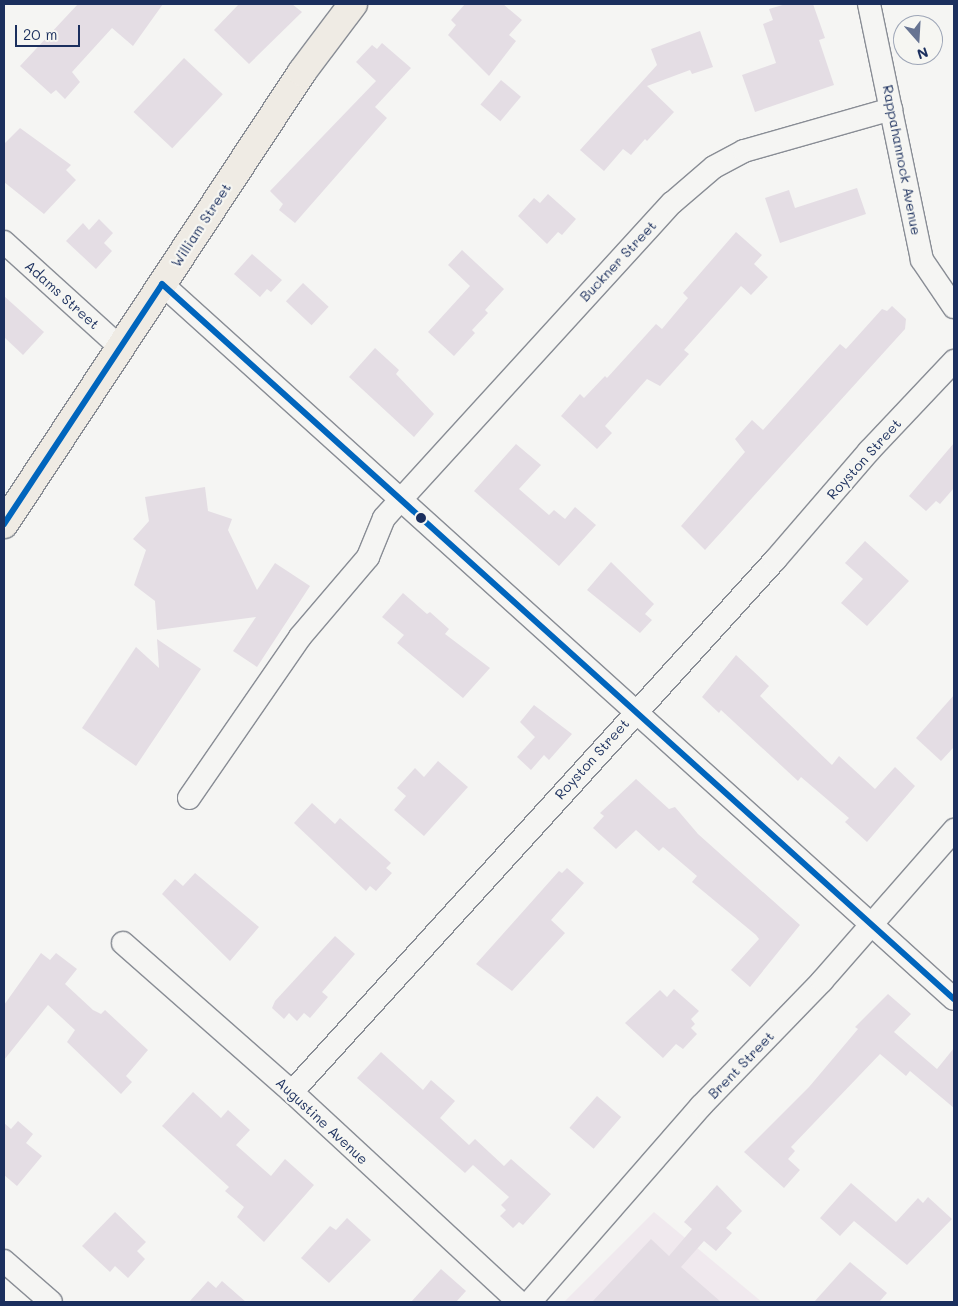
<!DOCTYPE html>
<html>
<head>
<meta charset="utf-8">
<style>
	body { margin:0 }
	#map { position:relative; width:958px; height:1306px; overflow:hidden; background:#f5f5f3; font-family:Mali,sans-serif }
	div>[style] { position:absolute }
	.built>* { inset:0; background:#f0e9ee }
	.building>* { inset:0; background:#e4dde4; transform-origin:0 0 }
	.roads { filter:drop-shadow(1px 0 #898d95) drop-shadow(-1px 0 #898d95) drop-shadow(0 1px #898d95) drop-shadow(0 -1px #898d95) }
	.minor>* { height:22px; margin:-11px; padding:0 11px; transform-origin:11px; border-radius:11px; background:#f5f5f3 }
	.major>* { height:28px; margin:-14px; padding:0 14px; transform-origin:14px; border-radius:14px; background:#efebe4 }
	.bus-1>* { height:6px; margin:-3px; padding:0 3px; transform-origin:3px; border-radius:3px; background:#0065bd }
	.dots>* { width:14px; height:14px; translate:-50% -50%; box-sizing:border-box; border:2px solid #f6f6f2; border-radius:50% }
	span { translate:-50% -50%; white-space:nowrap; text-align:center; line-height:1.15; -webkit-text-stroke:4.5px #f6f6f2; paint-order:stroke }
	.street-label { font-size:14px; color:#1b2f5e }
	.frame { position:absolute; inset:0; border:5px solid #1b2f5e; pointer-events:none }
	.north { position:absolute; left:893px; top:15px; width:50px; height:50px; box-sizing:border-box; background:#f6f6f2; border:1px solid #9ea6b7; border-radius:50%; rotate:161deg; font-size:14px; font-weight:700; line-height:20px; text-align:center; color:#1b2f5e }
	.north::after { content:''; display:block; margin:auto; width:18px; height:22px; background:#677492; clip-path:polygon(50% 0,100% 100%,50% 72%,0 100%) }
	.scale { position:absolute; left:15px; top:25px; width:65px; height:22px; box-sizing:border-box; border:2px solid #1b2f5e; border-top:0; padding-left:6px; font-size:15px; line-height:18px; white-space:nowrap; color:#1b2f5e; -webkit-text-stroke:4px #f6f6f2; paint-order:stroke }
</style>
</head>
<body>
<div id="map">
	<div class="built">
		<i style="clip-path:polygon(654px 1212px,762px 1302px,564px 1302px)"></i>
	</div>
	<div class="building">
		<i style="clip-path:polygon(78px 4px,163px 4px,133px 46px,112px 28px,72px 72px,80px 82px,65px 99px,56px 90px,51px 94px,20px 66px)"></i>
		<i style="clip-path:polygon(239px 4px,292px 4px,302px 12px,249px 64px,214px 30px)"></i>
		<i style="clip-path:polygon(465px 4px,503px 4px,522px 20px,509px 35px,516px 41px,489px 76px,448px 35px,456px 25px,451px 20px)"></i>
		<i style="clip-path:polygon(786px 4px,813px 4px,825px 38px,819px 40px,834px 85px,755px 112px,742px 75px,776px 63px,763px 24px,773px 20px,769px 9px)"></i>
		<i style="clip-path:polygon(700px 31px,713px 67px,692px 74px,690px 70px,647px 86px,674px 112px,647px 141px,645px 139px,631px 155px,623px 149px,604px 171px,580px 150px,657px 65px,651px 49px)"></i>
		<i style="clip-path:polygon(382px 43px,411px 68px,375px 107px,387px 118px,295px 223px,279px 210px,283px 204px,270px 191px,376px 81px,356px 62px,372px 45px,377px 49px)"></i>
		<i style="left:184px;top:58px;width:53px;height:74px;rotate:43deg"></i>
		<i style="left:501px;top:80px;width:26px;height:32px;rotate:40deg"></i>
		<i style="clip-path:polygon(20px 128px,71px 165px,66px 170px,76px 180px,44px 214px,4px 182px,4px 144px)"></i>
		<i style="clip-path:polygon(857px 188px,866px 214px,780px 243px,765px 198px,789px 190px,795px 208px)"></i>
		<i style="clip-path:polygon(548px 194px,576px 219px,562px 235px,558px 232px,547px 244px,518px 216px,534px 198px,540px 203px)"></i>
		<i style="clip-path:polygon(99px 219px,113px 233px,104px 243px,112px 251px,96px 269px,66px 241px,83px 223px,89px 230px)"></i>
		<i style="clip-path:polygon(736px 232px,762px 255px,754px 264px,768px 277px,751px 295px,741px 286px,684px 350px,689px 354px,660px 386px,647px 379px,605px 426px,612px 433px,597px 449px,561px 416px,580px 394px,584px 398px,605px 376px,607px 378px,656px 324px,662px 329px,688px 298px,683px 293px)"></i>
		<i style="clip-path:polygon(462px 250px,504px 289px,485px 310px,488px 313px,472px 330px,475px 333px,454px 356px,428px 332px,470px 286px,448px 265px)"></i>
		<i style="clip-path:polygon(252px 254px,282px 280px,271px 292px,267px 289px,260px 297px,234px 274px)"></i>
		<i style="left:303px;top:283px;width:35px;height:25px;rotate:43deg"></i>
		<i style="clip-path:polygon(4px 296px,44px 332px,23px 355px,4px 337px)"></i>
		<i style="clip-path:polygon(892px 306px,906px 319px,905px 329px,705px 550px,681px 526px,745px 452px,735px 439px,752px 420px,763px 430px,840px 344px,846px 349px,882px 309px,887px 311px)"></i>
		<i style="clip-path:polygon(375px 348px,399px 370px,396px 374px,434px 414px,414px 437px,349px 377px)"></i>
		<i style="clip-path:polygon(954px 443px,954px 488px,940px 504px,936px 501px,926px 511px,909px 496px)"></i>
		<i style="clip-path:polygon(516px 444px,541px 465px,519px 489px,549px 515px,554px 510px,565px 519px,575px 507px,596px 525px,559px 566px,474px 491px)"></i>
		<i style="clip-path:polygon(205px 487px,208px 511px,232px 519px,228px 530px,257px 590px,275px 563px,310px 586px,257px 667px,233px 651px,256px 617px,157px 630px,155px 601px,134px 585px,146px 550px,133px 539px,149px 521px,145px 497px)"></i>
		<i style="clip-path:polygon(865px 541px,909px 581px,867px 626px,841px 603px,863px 579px,845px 563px)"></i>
		<i style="clip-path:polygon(611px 562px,654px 604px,645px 614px,652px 620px,640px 633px,587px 590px)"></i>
		<i style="clip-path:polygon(403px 593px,427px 614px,430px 612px,449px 629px,445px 634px,490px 668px,463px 698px,397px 643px,404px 635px,382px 617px)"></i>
		<i style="clip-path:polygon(157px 639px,201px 669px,136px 766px,82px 728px,136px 647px,159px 668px)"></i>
		<i style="clip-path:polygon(736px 655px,769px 686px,760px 696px,832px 765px,839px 756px,875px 789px,895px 767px,915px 786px,867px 842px,845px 822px,849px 818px,801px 777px,798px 781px,721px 710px,719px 713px,702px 697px)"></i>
		<i style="clip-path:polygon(954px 695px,954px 747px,941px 761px,916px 738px)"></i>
		<i style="clip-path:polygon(534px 705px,572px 734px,549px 760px,544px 755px,531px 770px,517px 757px,535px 737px,520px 722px)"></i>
		<i style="clip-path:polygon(438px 761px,468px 787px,424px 836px,394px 810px,406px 796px,397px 788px,415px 768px,424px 777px)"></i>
		<i style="clip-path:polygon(636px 779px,669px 809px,675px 807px,698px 834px,800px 925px,750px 987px,731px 970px,759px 939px,756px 935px,692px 882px,697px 876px,663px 847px,659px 851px,636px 830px,616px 849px,593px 828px,604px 816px,600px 813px)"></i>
		<i style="clip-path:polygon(312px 803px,335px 824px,340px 818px,391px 863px,386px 868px,392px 873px,376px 891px,370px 886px,366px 891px,294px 823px)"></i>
		<i style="clip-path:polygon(567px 868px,584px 883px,551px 920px,565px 933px,512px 991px,476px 964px,559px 871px,562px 873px)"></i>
		<i style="clip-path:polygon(195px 873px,259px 927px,230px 961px,162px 894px,175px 879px,183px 886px)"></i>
		<i style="clip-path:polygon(335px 936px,355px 954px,322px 992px,328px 997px,310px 1018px,304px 1013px,297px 1021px,289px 1013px,284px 1019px,272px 1008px,275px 1001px)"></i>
		<i style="clip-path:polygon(41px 953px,50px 960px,56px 953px,77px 969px,65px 984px,93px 1010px,101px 1014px,105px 1010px,148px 1050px,126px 1076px,132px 1082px,121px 1094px,67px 1042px,75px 1030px,48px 1005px,4px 1060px,4px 1005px)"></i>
		<i style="clip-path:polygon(674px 989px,699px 1011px,691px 1019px,695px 1024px,691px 1028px,697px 1034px,683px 1049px,676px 1044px,663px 1058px,625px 1023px,660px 990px,667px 997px)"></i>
		<i style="clip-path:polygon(888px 994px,911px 1014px,894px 1032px,937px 1069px,954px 1048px,954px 1108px,910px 1071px,906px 1076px,880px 1054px,791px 1147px,795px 1151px,788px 1159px,800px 1170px,784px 1188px,744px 1152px,809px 1087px,858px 1029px,855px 1027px)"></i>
		<i style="clip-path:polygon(381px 1052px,423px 1090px,431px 1080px,455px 1101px,440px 1118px,469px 1145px,475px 1139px,504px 1166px,511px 1159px,551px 1194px,523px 1225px,519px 1222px,513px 1228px,500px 1216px,506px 1210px,501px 1205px,509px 1197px,473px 1165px,465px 1173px,357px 1078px)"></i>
		<i style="clip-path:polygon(193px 1092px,221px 1118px,228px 1110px,250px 1130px,236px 1145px,271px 1176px,285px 1159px,314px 1185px,264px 1242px,237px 1217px,244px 1207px,225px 1191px,229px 1187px,162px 1126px)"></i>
		<i style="left:597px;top:1096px;width:32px;height:42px;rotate:41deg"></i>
		<i style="clip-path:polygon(18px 1121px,33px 1134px,26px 1143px,42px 1156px,17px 1186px,4px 1175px,4px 1123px,11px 1129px)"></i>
		<i style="clip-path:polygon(851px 1183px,896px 1222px,918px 1198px,923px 1203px,928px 1197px,952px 1219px,907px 1265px,854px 1221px,840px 1236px,820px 1218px)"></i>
		<i style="clip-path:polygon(717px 1185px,742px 1211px,726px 1228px,732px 1233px,716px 1251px,704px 1241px,681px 1267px,721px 1302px,592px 1302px,651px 1239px,669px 1256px,692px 1229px,684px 1222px)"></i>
		<i style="clip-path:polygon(115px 1212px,146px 1242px,137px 1251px,145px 1259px,128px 1278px,115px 1266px,110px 1272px,82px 1246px)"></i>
		<i style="clip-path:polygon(347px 1218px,371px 1240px,329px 1283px,301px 1258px,330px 1226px,336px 1230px)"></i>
		<i style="clip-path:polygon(850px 1262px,887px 1293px,879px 1302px,814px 1302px)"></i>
		<i style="clip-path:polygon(441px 1269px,466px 1291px,456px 1302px,411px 1302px)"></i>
		<i style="clip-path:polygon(208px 1281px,216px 1288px,222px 1281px,246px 1302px,189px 1302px)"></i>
	</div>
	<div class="roads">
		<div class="minor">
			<i style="left:869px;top:4px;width:261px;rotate:78.3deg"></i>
			<i style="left:922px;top:260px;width:57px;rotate:55.8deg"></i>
			<i style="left:4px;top:242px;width:156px;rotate:42.2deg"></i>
			<i style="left:162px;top:284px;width:1067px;rotate:42.08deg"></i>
			<i style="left:189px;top:798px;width:196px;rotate:-55.4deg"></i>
			<i style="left:300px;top:637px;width:105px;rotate:-49.6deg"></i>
			<i style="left:368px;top:557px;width:42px;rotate:-67.7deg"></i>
			<i style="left:384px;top:518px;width:427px;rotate:-47.6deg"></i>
			<i style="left:672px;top:203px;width:55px;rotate:-40.6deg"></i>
			<i style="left:714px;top:167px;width:34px;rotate:-28deg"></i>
			<i style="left:744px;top:151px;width:153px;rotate:-15.9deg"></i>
			<i style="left:123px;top:943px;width:225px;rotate:41.4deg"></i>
			<i style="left:292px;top:1092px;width:309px;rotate:42.8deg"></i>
			<i style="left:292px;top:1092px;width:719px;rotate:-47.76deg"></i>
			<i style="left:775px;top:560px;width:144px;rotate:-49.2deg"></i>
			<i style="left:869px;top:451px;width:124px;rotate:-46.6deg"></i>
			<i style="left:4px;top:1261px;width:62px;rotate:41.1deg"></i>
			<i style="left:530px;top:1302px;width:260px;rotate:-48.9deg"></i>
			<i style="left:701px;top:1106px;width:174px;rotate:-45.9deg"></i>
			<i style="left:822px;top:981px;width:201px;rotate:-48.8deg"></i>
		</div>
		<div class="major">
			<i style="left:4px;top:524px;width:541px;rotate:-56.6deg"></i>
			<i style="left:302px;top:72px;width:85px;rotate:-53.1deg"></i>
		</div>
	</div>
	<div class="bus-1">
		<i style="left:4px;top:524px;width:287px;rotate:-56.6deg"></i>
		<i style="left:162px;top:284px;width:1067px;rotate:42.08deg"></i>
	</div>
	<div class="dots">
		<i style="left:421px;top:518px;background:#1b2f5e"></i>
	</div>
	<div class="street-label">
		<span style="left:902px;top:160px;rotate:79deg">Rappahannock Avenue</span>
		<span style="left:201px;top:225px;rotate:-57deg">William Street</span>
		<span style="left:618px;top:261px;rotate:-47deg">Buckner Street</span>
		<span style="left:62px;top:295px;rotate:42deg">Adams Street</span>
		<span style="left:864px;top:459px;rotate:-48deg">Royston Street</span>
		<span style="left:592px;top:759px;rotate:-48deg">Royston Street</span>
		<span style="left:741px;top:1065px;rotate:-46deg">Brent Street</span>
		<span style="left:322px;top:1121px;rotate:43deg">Augustine Avenue</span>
	</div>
	<div class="frame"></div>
	<div class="north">N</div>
	<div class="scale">20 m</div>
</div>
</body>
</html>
